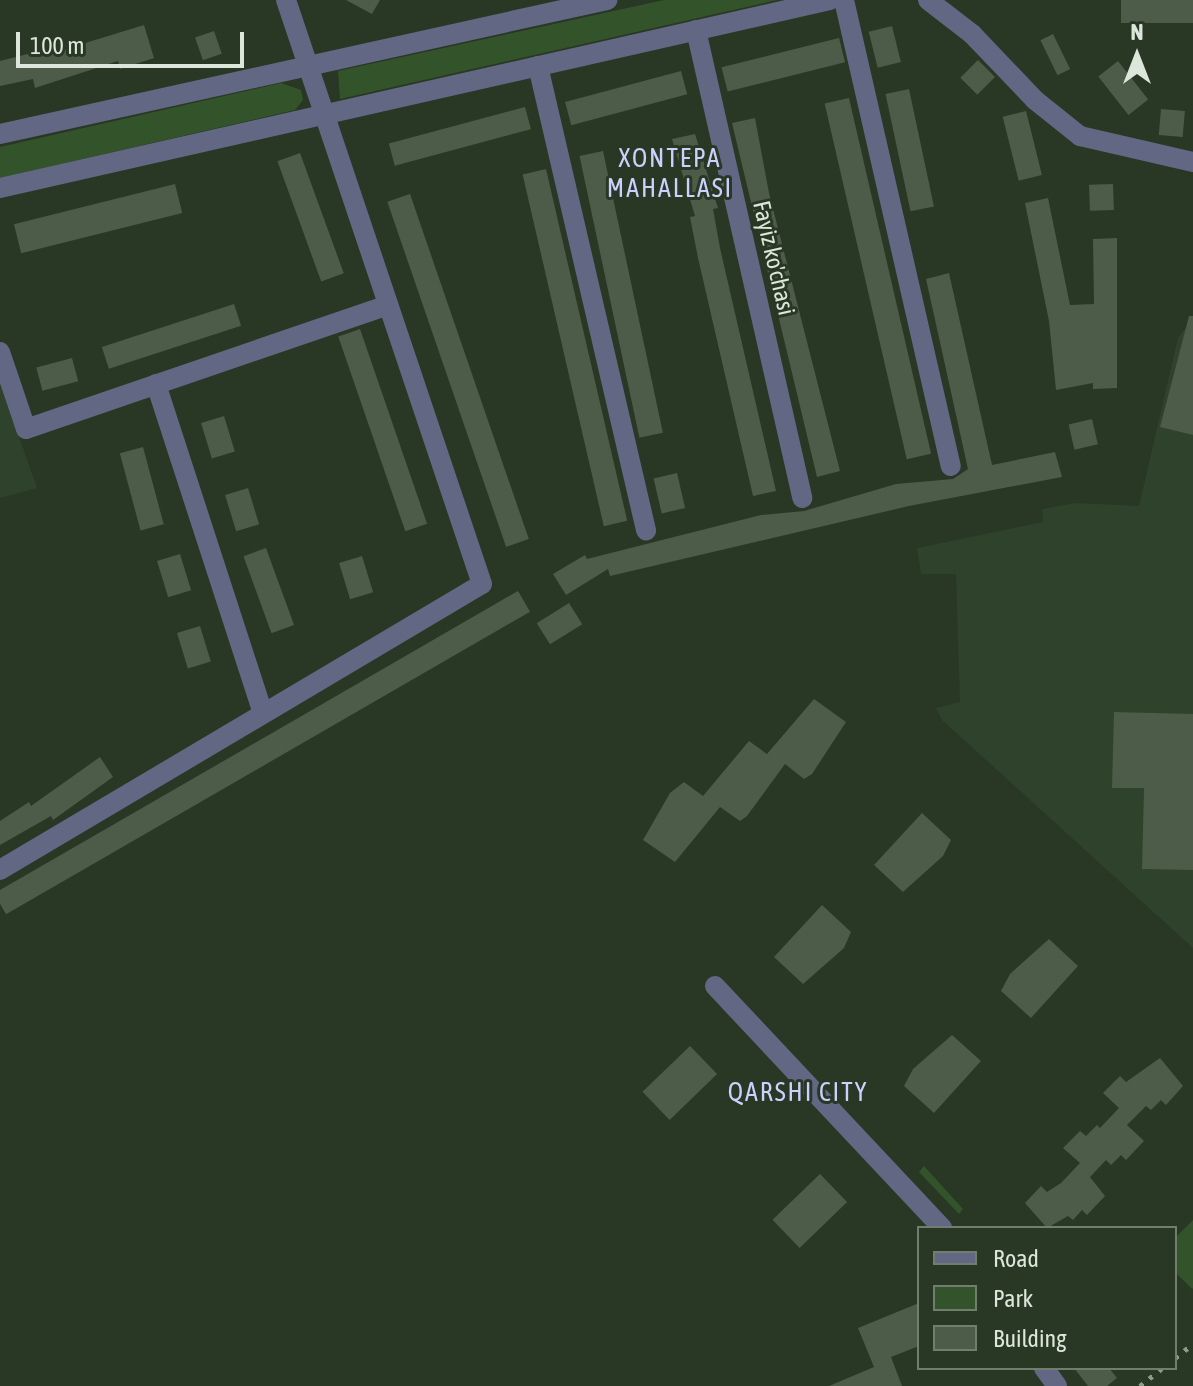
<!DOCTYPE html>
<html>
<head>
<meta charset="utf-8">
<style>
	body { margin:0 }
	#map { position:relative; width:1193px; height:1386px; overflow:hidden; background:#293725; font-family:"Asap Condensed",sans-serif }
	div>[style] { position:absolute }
	.built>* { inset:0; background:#2f422b }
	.green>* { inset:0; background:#33542a }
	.building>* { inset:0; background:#4d5b49; transform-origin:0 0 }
	.minor>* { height:20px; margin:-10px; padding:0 10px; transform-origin:10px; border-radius:10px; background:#626784 }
	.rail>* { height:5px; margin-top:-2.5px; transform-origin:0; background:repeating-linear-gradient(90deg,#8e9a8b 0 4px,transparent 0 12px) }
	span { translate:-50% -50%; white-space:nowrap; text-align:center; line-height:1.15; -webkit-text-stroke:6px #293725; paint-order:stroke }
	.street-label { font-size:24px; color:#dde6da }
	.neighbourhood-label { font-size:26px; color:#cad1fc; letter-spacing:2px }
	.legend { position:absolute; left:917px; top:1226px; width:260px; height:144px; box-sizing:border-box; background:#293725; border:2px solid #717d6d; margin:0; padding:10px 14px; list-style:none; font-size:24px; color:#dde6da }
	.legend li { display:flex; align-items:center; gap:16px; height:40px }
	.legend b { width:40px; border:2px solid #717d6d }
	.north { position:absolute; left:1097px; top:16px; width:80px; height:80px; -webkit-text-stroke:6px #293725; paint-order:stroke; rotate:0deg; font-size:22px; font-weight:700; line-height:32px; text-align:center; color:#dde6da }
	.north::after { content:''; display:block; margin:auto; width:28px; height:36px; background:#dde6da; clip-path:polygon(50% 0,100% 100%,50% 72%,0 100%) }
	.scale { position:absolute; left:16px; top:32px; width:228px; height:36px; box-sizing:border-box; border:4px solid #dde6da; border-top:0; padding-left:10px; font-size:24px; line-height:28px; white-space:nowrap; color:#dde6da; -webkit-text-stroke:6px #293725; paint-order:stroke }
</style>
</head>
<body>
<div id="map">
	<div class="built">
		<i style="clip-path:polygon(1193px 318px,1193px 948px,942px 720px,936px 708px,960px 702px,956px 574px,921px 574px,917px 548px,1043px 522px,1042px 509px,1076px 503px,1139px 506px,1178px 338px)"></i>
		<i style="clip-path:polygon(0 382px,37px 488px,0 498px)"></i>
	</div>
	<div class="green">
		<i style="clip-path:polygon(664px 0,777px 0,340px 99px,338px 71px)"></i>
		<i style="clip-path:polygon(281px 83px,301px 90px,303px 100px,295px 110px,0 178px,0 147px)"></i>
		<i style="clip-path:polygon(924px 1166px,963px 1209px,959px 1214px,919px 1172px)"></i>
		<i style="clip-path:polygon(1193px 1220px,1193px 1288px,1192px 1289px,1175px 1272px,1175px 1238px)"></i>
	</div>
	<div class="building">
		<i style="clip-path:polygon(346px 0,380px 0,372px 14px)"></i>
		<i style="left:1193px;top:0;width:23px;height:72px;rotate:90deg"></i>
		<i style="clip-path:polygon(144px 25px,154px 58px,120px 69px,118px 61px,35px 88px,33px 79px,0 86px,0 61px,55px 47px,56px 52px)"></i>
		<i style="left:892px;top:26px;width:37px;height:24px;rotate:76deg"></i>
		<i style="left:214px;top:31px;width:24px;height:20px;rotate:71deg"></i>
		<i style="left:1053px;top:34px;width:39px;height:14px;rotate:64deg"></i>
		<i style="left:839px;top:38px;width:25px;height:121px;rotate:76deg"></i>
		<i style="left:978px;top:60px;width:24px;height:25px;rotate:45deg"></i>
		<i style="left:1118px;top:61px;width:49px;height:25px;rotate:52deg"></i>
		<i style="left:681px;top:71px;width:24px;height:120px;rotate:75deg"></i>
		<i style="left:909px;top:89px;width:120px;height:24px;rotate:78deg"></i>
		<i style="left:849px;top:98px;width:365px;height:25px;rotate:77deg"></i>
		<i style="left:525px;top:107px;width:23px;height:141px;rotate:75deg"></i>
		<i style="left:1161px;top:109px;width:24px;height:26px;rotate:5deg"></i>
		<i style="left:1026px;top:111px;width:66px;height:24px;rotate:76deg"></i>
		<i style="clip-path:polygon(755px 118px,769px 193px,840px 471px,817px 477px,732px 123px)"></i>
		<i style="clip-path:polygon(695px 134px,718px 208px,713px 209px,720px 248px,776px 491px,753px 496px,698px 258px,690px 217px,695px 216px,672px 139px)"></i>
		<i style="left:603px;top:151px;width:288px;height:24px;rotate:78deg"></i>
		<i style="left:300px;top:153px;width:128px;height:24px;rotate:70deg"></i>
		<i style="left:546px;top:169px;width:361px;height:24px;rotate:77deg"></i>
		<i style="left:175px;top:184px;width:30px;height:166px;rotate:76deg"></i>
		<i style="left:1113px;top:184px;width:26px;height:24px;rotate:88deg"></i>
		<i style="left:410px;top:194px;width:365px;height:24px;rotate:71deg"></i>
		<i style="clip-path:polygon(1048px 198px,1070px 305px,1094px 304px,1093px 239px,1117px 238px,1117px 388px,1093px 389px,1093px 383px,1056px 390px,1049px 321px,1025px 203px)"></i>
		<i style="clip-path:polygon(949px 273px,992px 465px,1055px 452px,1062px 477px,909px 506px,610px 576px,608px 569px,566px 595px,553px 574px,585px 555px,587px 559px,761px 515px,804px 511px,896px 484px,953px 479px,968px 469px,926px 279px)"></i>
		<i style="left:234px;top:304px;width:23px;height:139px;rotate:72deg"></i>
		<i style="clip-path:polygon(1189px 316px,1193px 316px,1193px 435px,1160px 427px)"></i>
		<i style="left:360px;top:329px;width:206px;height:23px;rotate:71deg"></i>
		<i style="left:72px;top:358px;width:24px;height:37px;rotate:75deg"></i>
		<i style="left:224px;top:416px;width:37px;height:24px;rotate:73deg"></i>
		<i style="left:1092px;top:419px;width:26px;height:24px;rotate:77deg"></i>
		<i style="left:143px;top:447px;width:80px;height:24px;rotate:75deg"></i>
		<i style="left:677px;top:473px;width:36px;height:24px;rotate:77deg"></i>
		<i style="left:248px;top:488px;width:38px;height:24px;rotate:73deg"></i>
		<i style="left:266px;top:548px;width:82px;height:24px;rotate:70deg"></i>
		<i style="left:180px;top:554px;width:38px;height:24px;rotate:73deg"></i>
		<i style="left:362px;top:556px;width:38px;height:24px;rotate:73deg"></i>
		<i style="left:518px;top:591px;width:24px;height:605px;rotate:60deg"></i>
		<i style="left:569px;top:603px;width:25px;height:38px;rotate:58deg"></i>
		<i style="left:200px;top:626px;width:37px;height:24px;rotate:73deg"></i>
		<i style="clip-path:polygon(814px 699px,846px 722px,812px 774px,804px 779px,785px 764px,747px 816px,740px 821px,720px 807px,675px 862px,643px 840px,670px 793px,684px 782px,703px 796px,749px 741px,767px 754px)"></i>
		<i style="clip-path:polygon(1114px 712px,1193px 714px,1193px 870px,1142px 869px,1144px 788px,1112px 788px)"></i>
		<i style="clip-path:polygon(100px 757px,113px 777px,53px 820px,51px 816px,0 845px,0 821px,29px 802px,31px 806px)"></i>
		<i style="clip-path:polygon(922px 813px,951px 840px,943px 856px,903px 892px,874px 865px)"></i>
		<i style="clip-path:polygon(822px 905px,851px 932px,844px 948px,803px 984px,774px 957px)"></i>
		<i style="clip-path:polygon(1049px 939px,1078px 966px,1031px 1018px,1001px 991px,1010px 974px)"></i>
		<i style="clip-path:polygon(952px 1035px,981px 1061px,934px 1113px,904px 1086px,913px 1069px)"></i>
		<i style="left:690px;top:1046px;width:39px;height:66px;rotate:46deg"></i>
		<i style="clip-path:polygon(1160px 1058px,1183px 1086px,1166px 1105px,1161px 1100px,1151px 1110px,1146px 1106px,1127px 1125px,1144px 1141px,1126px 1160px,1121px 1155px,1111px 1165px,1106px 1160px,1090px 1177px,1105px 1196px,1087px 1215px,1082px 1210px,1073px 1220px,1068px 1216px,1047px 1228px,1025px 1203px,1041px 1186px,1047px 1192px,1061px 1183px,1080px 1163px,1063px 1148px,1080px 1131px,1086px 1136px,1097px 1125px,1100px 1128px,1119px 1108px,1103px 1093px,1120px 1076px,1126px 1082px)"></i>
		<i style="left:820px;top:1174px;width:39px;height:66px;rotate:46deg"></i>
		<i style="clip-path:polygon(919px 1303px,919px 1346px,891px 1357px,902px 1386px,829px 1386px,874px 1367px,858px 1328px)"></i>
		<i style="clip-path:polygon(1074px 1368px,1109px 1368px,1117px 1378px,1107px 1386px,1088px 1386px)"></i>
	</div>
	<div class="minor">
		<i style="left:844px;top:0;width:478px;rotate:77.1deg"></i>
		<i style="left:928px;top:0;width:56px;rotate:37.7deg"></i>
		<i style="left:972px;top:34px;width:91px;rotate:46.3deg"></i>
		<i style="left:1035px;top:100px;width:58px;rotate:38.7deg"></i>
		<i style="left:1080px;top:136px;width:116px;rotate:13deg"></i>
		<i style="left:696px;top:30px;width:480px;rotate:77.2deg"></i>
		<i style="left:538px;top:66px;width:477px;rotate:76.9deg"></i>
		<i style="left:0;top:134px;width:622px;rotate:-12.45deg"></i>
		<i style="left:0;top:188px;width:851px;rotate:-12.76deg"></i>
		<i style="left:0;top:352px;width:81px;rotate:71.3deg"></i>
		<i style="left:26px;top:429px;width:383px;rotate:-18.9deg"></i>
		<i style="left:156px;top:384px;width:346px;rotate:72deg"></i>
		<i style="left:0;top:870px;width:560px;rotate:-30.68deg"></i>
		<i style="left:482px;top:584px;width:616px;rotate:-108.55deg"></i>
		<i style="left:715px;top:986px;width:332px;rotate:46.8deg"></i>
		<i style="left:1044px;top:1368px;width:22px;rotate:54deg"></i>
	</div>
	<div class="rail">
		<i style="left:1175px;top:1358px;width:23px;rotate:-38deg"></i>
		<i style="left:1140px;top:1386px;width:28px;rotate:-39deg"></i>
	</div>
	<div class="street-label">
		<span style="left:774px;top:258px;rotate:77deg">Fayiz ko'chasi</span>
	</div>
	<div class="neighbourhood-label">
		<span style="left:670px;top:174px">XONTEPA<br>MAHALLASI</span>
		<span style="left:798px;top:1093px">QARSHI CITY</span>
	</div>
	<ul class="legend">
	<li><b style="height:10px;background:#626784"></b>Road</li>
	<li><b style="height:22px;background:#33542a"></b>Park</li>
	<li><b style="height:22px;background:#4d5b49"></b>Building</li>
	</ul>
	<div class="north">N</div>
	<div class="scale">100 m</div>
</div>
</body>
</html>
